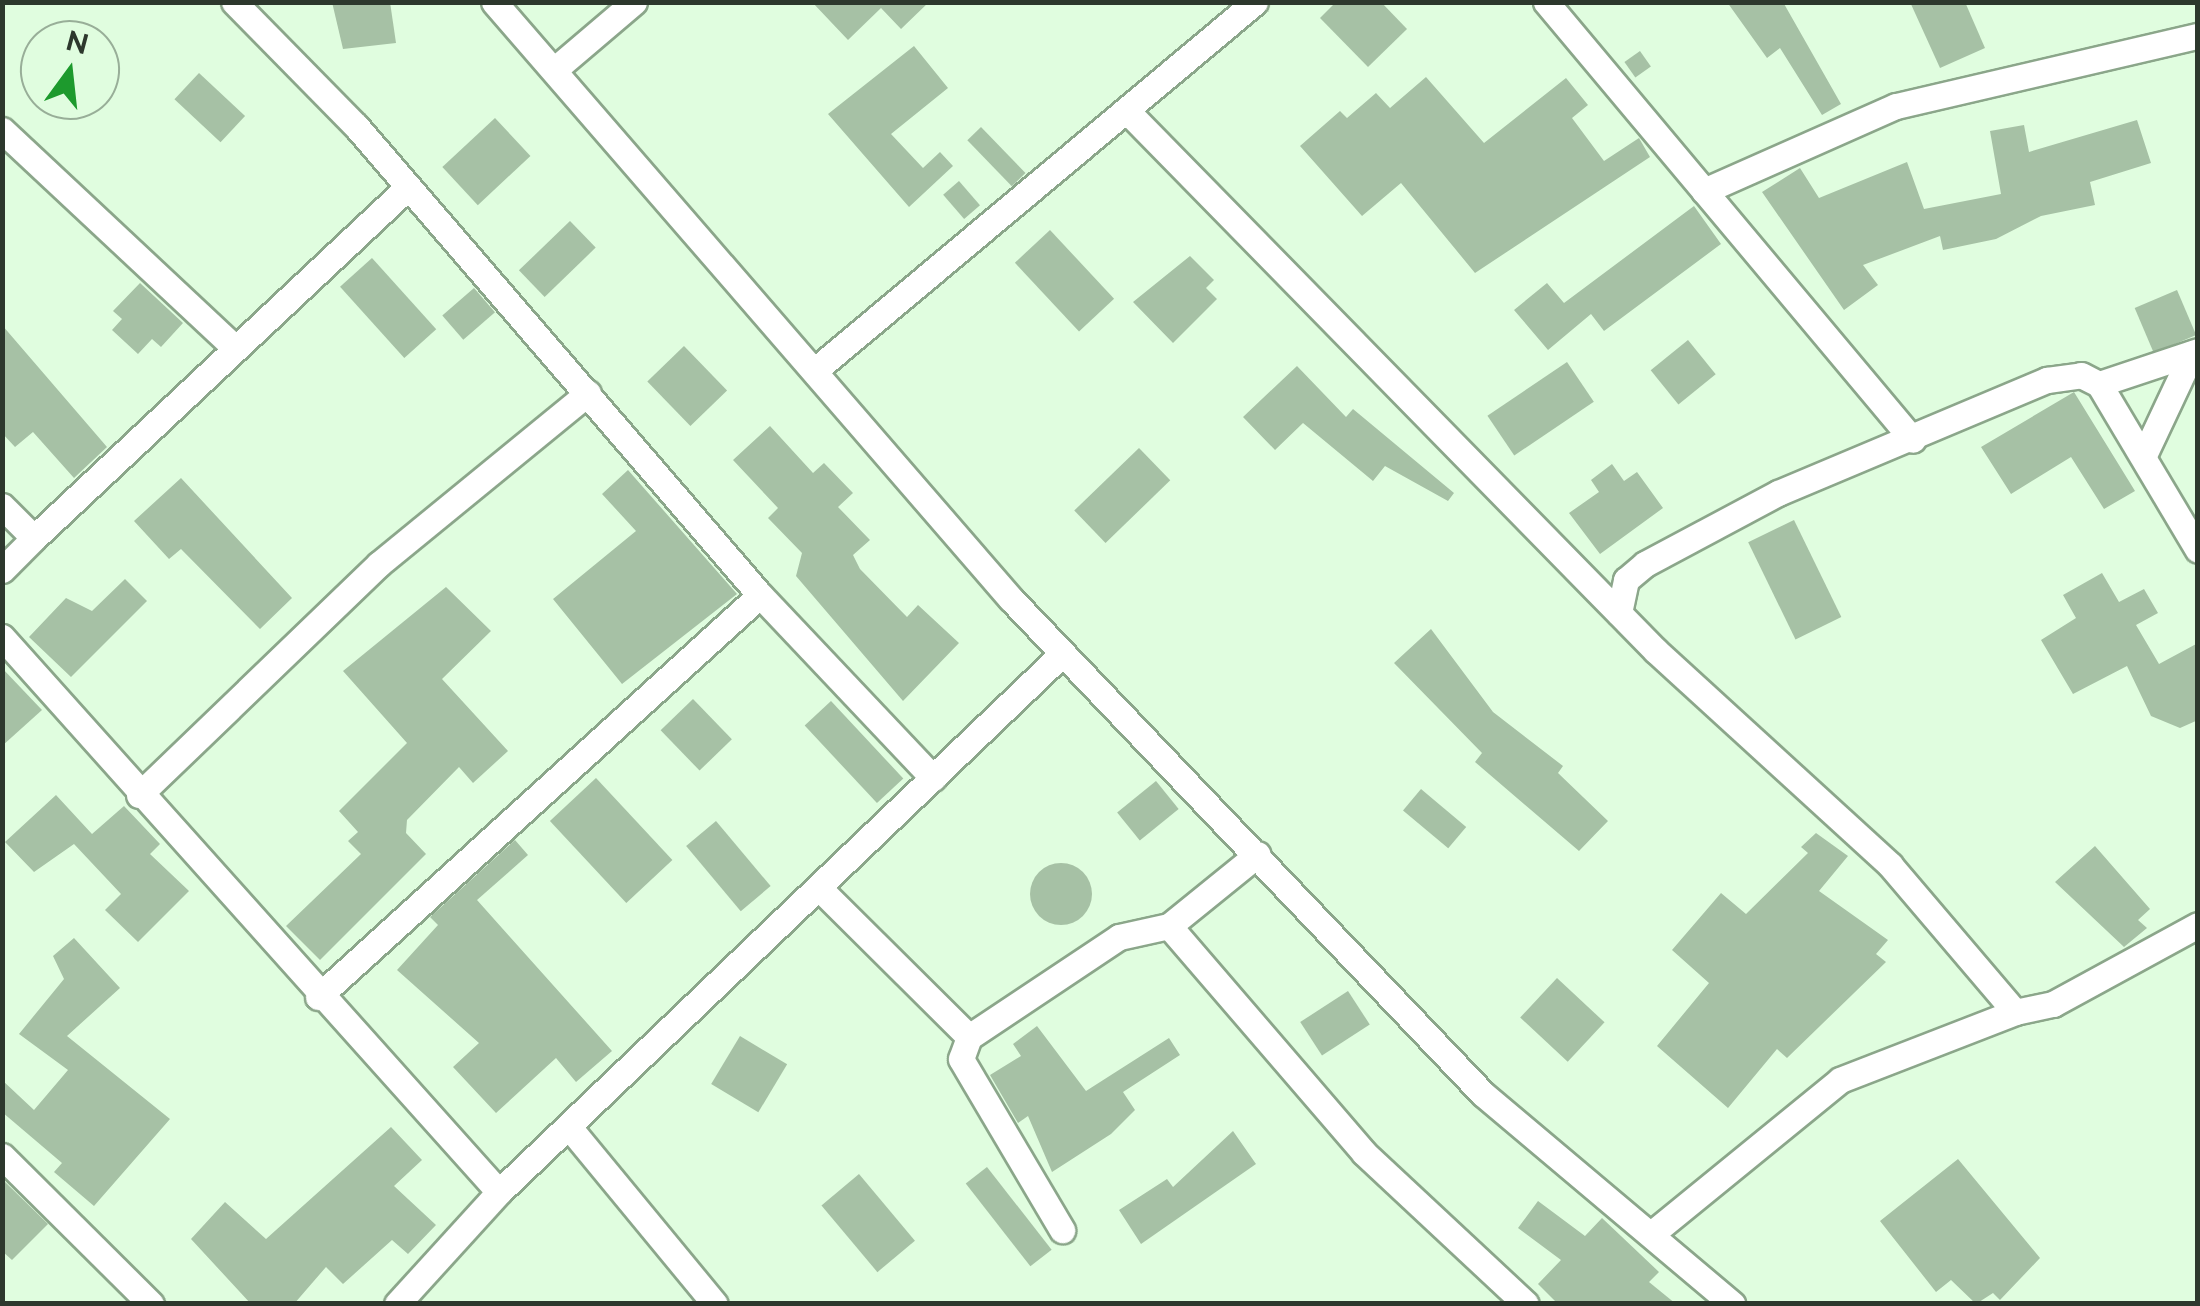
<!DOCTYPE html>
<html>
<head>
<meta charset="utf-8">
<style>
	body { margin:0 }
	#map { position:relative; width:2200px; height:1306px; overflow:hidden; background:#e0fddf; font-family:Raleway,sans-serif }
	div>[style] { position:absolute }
	.building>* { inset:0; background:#a6c1a5; transform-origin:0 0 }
	.round { border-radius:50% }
	.roads { filter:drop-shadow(2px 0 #8ba68a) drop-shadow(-2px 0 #8ba68a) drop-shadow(0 2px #8ba68a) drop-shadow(0 -2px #8ba68a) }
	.street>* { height:25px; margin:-12.5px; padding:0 12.5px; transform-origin:12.5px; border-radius:12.5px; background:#fff }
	span { translate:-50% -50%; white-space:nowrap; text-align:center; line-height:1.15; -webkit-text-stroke:8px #e0fddf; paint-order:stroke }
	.frame { position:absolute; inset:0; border:5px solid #2d382d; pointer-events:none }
	.north { position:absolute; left:20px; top:20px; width:100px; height:100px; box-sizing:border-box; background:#e0fddf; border:2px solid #98ae98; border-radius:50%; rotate:15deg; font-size:28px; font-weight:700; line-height:40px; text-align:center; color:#2d382d }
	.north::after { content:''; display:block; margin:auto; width:35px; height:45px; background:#1d9a2d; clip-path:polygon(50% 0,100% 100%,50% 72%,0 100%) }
</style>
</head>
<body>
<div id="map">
	<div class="building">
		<i style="clip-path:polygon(332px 2px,390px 2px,396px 43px,343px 49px)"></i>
		<i style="clip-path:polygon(812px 2px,929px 2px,901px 29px,881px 8px,848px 40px)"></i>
		<i style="clip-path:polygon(1336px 2px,1381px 2px,1407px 29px,1368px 67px,1320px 18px)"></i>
		<i style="clip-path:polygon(1727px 2px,1783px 2px,1841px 104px,1822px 115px,1780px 48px,1767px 58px)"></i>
		<i style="clip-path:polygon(1910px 2px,1965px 2px,1985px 48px,1940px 68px)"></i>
		<i style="clip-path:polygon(914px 46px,948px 88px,891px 134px,923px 168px,940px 152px,953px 166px,909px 207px,828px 114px)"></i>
		<i style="left:1640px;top:51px;width:19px;height:19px;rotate:55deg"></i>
		<i style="left:199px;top:73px;width:63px;height:36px;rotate:43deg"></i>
		<i style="clip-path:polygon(1426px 77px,1484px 143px,1566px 78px,1588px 105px,1572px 118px,1604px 161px,1639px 138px,1650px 157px,1475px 273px,1401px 183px,1362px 216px,1300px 146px,1340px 111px,1347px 118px,1376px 93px,1390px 108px)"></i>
		<i style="left:495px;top:118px;width:52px;height:72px;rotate:47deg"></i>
		<i style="clip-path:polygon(2137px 120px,2151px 163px,2090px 182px,2095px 205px,2041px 216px,1996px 239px,1943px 250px,1940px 236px,1863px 265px,1878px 285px,1844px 310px,1762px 192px,1800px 168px,1819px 198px,1907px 162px,1924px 209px,2001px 194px,1990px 131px,2024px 125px,2029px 152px)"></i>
		<i style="left:981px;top:127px;width:64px;height:19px;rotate:46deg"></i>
		<i style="left:959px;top:181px;width:32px;height:21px;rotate:49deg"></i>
		<i style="clip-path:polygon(1694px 206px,1721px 244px,1604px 331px,1591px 314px,1548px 350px,1514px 310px,1547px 283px,1564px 303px)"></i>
		<i style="left:570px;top:221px;width:37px;height:71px;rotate:46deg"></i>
		<i style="left:1050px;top:230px;width:94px;height:48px;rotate:47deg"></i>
		<i style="clip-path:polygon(1190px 256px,1214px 280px,1206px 288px,1217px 299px,1173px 343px,1133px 302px)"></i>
		<i style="left:372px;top:258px;width:96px;height:43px;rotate:48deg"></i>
		<i style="clip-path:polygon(140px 283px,183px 323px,161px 347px,152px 339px,138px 354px,112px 330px,122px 319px,113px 311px)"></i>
		<i style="left:474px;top:288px;width:32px;height:42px;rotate:49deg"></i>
		<i style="left:2177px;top:290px;width:49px;height:46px;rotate:67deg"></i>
		<i style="clip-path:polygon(2px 325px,107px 447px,74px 478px,33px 432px,15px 447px,2px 433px)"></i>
		<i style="left:1688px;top:340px;width:44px;height:48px;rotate:51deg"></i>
		<i style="left:684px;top:346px;width:62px;height:51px;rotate:46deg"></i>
		<i style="left:1567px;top:362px;width:48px;height:96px;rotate:56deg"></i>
		<i style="clip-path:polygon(1297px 366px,1346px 417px,1353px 409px,1454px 493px,1448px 501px,1385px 466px,1373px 481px,1303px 423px,1275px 450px,1243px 417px)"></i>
		<i style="clip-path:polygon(2074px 392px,2135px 491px,2104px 509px,2071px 457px,2011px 494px,1981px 447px)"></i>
		<i style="clip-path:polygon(770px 426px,813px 473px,824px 463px,853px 493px,838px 507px,870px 540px,853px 555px,860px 569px,907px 617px,918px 605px,959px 643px,903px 701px,796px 576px,802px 553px,768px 518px,778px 508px,733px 460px)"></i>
		<i style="left:1139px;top:448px;width:45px;height:90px;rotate:46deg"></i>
		<i style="clip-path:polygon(1612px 464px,1624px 481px,1637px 472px,1663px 508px,1600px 554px,1569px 513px,1599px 492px,1591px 480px)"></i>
		<i style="clip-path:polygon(628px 470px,737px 594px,622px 684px,553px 599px,636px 531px,602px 494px)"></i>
		<i style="clip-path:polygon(181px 478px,292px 598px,260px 629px,181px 549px,169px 559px,134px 521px)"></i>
		<i style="left:1794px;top:520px;width:108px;height:51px;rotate:64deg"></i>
		<i style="clip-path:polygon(2102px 573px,2119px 602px,2144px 589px,2158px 613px,2136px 625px,2159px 664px,2198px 643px,2198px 720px,2180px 728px,2151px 716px,2127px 666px,2073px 694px,2041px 640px,2076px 618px,2063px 595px)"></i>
		<i style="clip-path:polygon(125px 579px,147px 601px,71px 677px,29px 637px,66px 598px,92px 611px)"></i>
		<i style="clip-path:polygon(446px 587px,491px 631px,442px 679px,508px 751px,473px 783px,459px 767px,407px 820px,406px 833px,426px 854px,320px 960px,286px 926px,361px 854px,348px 841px,358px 832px,339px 811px,407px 743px,343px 671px)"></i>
		<i style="clip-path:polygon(1431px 629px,1493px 712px,1563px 766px,1558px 773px,1608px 821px,1579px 851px,1475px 762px,1482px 753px,1394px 663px)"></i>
		<i style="clip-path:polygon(2px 668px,42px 710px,2px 746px)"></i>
		<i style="left:693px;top:699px;width:56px;height:45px;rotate:46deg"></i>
		<i style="left:831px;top:701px;width:106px;height:36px;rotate:47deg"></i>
		<i style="left:596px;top:778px;width:112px;height:63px;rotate:47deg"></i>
		<i style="left:1156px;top:781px;width:36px;height:50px;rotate:51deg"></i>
		<i style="left:1421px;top:789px;width:59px;height:28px;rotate:40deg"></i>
		<i style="clip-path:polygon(56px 795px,92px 834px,124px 806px,160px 844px,150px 854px,189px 891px,138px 942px,105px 910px,121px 894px,74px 844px,34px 872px,5px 842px)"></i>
		<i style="left:716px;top:821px;width:85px;height:39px;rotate:50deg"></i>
		<i style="clip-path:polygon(1816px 833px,1848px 856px,1819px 891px,1888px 940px,1876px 954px,1886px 962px,1787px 1058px,1777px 1049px,1728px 1108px,1657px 1046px,1709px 983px,1672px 950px,1721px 893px,1746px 914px,1808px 853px,1801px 847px)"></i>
		<i style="clip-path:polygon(515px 840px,528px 855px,477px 900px,612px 1051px,576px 1082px,556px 1058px,496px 1113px,453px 1067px,479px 1043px,397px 970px,438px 925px,430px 917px)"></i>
		<i style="clip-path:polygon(2095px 846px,2150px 909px,2138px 920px,2147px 928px,2124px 947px,2055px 882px)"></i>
		<i class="round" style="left:1030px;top:863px;width:62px;height:62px"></i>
		<i style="clip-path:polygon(74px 938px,120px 988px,67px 1036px,170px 1119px,94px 1206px,54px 1172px,62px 1163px,2px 1112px,2px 1080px,34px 1110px,68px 1070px,19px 1034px,64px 979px,53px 956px)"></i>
		<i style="left:1557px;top:978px;width:65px;height:54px;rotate:43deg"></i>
		<i style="left:1348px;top:991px;width:40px;height:57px;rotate:57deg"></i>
		<i style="clip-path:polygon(1037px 1026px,1086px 1091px,1169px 1038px,1180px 1055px,1123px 1092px,1135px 1110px,1111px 1134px,1052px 1172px,1028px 1116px,1018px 1123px,990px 1075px,1021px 1056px,1013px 1044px)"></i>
		<i style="left:740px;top:1036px;width:55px;height:56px;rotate:31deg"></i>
		<i style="clip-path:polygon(391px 1127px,422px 1160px,394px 1186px,436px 1225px,408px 1254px,392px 1240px,343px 1284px,326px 1267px,294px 1304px,251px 1304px,191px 1239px,225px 1202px,266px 1239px)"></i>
		<i style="clip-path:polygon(1233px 1131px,1256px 1164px,1141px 1244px,1119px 1210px,1167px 1179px,1173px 1187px)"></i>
		<i style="clip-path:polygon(1958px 1159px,2040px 1258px,2000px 1300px,1993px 1293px,1976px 1304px,1951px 1280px,1936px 1292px,1880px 1221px)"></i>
		<i style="left:987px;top:1167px;width:105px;height:27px;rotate:52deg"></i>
		<i style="left:859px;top:1174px;width:87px;height:49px;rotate:50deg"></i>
		<i style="clip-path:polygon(2px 1179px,48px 1224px,12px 1260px,2px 1251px)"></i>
		<i style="clip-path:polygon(1538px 1201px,1585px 1236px,1602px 1218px,1659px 1272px,1649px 1282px,1676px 1304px,1558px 1304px,1538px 1284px,1561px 1260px,1518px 1228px)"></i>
	</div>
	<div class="roads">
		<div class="street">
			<i style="left:234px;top:2px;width:174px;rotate:45.5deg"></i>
			<i style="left:356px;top:126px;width:619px;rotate:49.26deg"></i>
			<i style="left:760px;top:595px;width:252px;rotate:46.6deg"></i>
			<i style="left:494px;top:2px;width:790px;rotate:49.11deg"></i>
			<i style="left:1011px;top:599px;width:684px;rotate:46.36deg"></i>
			<i style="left:1483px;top:1094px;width:326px;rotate:40.1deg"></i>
			<i style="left:1546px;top:2px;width:571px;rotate:50.04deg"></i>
			<i style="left:554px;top:70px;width:105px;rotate:-40.4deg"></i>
			<i style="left:1127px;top:111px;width:756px;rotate:45.59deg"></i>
			<i style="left:1656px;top:651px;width:317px;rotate:42.4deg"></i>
			<i style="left:1890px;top:865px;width:193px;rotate:49.6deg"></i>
			<i style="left:2015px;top:1012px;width:39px;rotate:-12deg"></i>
			<i style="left:2053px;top:1004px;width:165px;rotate:-28.6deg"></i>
			<i style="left:2px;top:130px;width:316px;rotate:43.1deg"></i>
			<i style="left:1704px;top:191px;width:210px;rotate:-23.9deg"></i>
			<i style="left:1896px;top:106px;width:310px;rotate:-13.1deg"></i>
			<i style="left:814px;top:371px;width:575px;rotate:-39.92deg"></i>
			<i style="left:2099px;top:384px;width:104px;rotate:-18.4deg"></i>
			<i style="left:2145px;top:453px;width:110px;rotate:-64.8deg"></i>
			<i style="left:2px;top:506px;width:45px;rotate:45deg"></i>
			<i style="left:34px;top:538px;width:45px;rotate:135deg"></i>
			<i style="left:34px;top:538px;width:513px;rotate:-43.18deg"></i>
			<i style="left:1619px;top:613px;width:34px;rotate:-78deg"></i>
			<i style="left:1626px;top:580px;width:25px;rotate:-40deg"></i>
			<i style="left:1645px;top:564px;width:151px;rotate:-28.1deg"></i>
			<i style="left:1778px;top:493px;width:292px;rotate:-22.8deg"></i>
			<i style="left:2047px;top:380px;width:34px;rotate:-8deg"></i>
			<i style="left:2081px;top:375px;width:20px;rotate:27deg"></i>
			<i style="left:2099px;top:384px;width:193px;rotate:59.2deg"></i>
			<i style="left:2px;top:637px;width:745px;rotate:48.16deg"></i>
			<i style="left:139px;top:795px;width:333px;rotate:-43.9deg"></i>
			<i style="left:379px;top:564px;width:270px;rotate:-39.3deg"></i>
			<i style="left:819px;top:888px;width:211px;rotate:44.8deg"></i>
			<i style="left:969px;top:1037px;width:180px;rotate:-33.7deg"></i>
			<i style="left:1119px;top:937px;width:51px;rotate:-12.4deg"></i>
			<i style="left:1169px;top:926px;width:299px;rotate:49.3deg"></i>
			<i style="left:1364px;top:1153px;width:221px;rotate:43deg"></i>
			<i style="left:1169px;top:926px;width:114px;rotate:-39deg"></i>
			<i style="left:318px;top:997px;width:597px;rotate:-42.29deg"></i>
			<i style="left:969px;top:1037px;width:23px;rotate:110deg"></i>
			<i style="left:961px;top:1059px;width:199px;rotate:59.4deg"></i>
			<i style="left:569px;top:1127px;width:229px;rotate:50.5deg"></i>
			<i style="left:2px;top:1156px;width:210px;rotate:44.8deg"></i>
			<i style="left:1655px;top:1231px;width:239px;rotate:-39.2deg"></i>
			<i style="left:1840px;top:1080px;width:188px;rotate:-21.2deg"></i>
			<i style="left:397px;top:1304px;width:151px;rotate:-47.7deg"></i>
			<i style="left:499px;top:1192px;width:780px;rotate:-43.7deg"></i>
		</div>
	</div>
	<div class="frame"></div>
	<div class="north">N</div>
</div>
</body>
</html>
